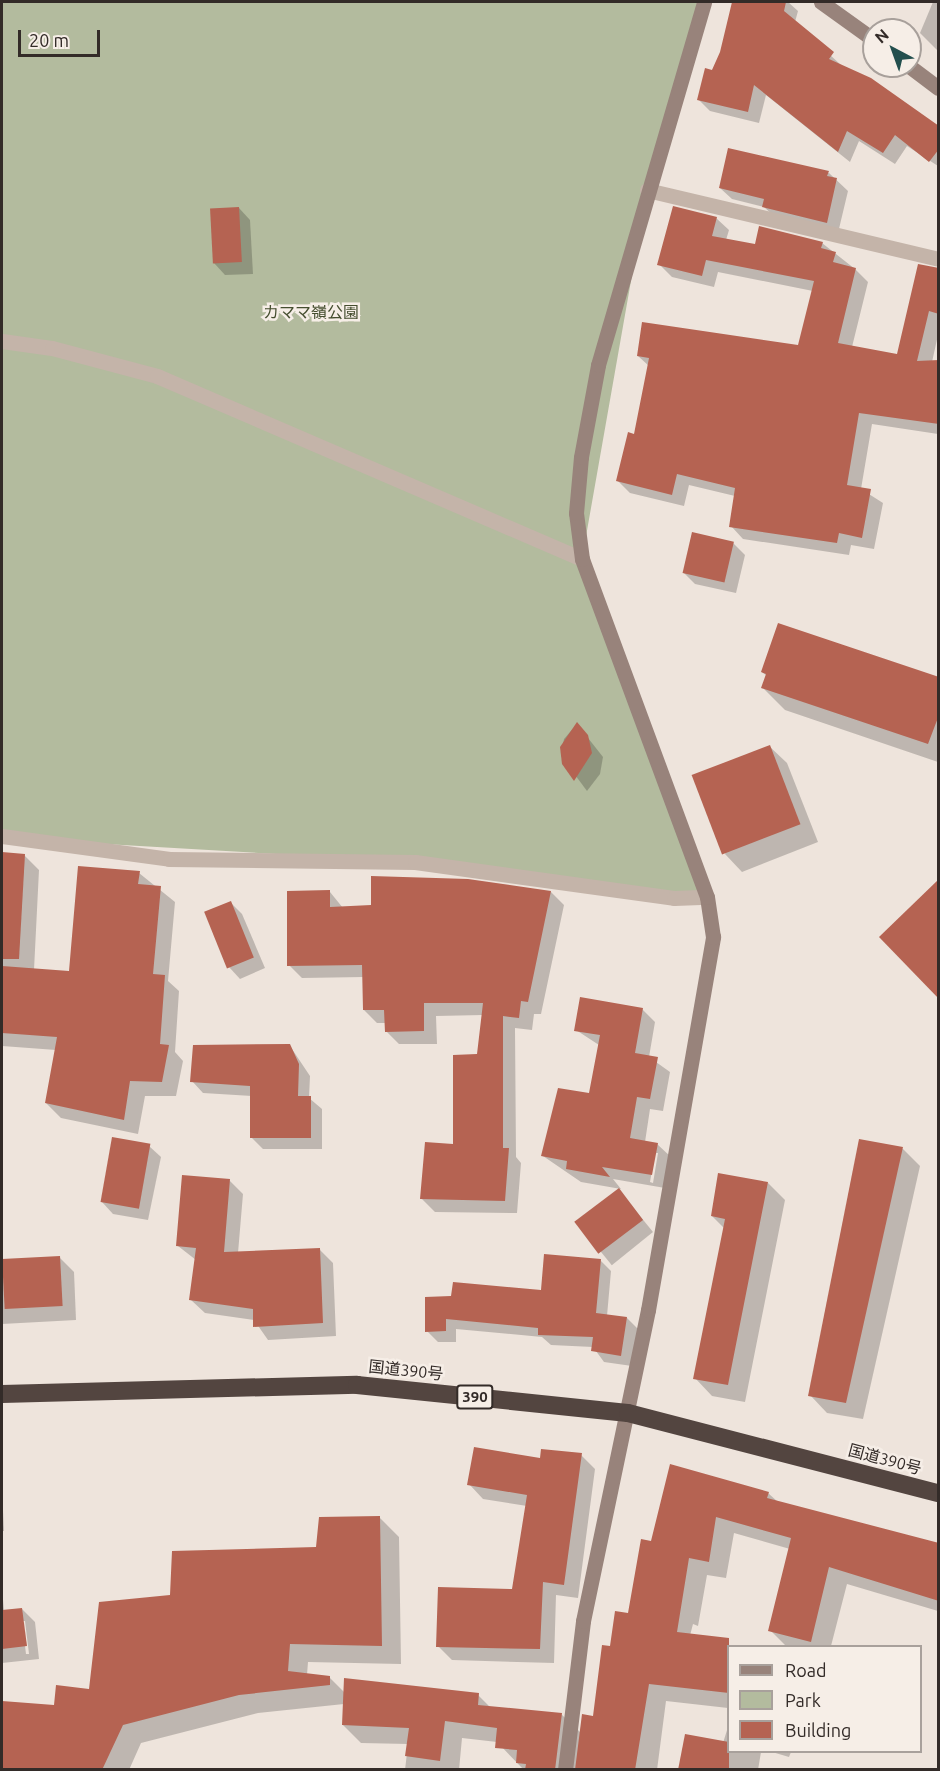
<!DOCTYPE html>
<html>
<head>
<meta charset="utf-8">
<style>
	body { margin:0 }
	#map { position:relative; width:940px; height:1771px; overflow:hidden; background:#eee4dc; font-family:Ubuntu,"Noto Sans JP",sans-serif }
	div>[style] { position:absolute }
	.green>* { inset:0; background:#b3bb9e }
	.shadow>* { inset:0; background:#0003; transform-origin:0 0 }
	.building>* { inset:0; background:#b56352; transform-origin:0 0 }
	.street>* { height:15px; margin:-7.5px; padding:0 7.5px; transform-origin:7.5px; border-radius:7.5px; background:#c4b4a9 }
	.secondary>* { height:15px; margin:-7.5px; padding:0 7.5px; transform-origin:7.5px; border-radius:7.5px; background:#98837b }
	.highway>* { height:18px; margin:-9px; padding:0 9px; transform-origin:9px; border-radius:9px; background:#534540 }
	span { translate:-50% -50%; white-space:nowrap; text-align:center; line-height:1.15; -webkit-text-stroke:5px #f6eee7; paint-order:stroke }
	.shield-label span { padding:2px 4px; background:#f6eee7; border:2px solid; border-radius:4px; -webkit-text-stroke-width:0 }
	.shield-label { font-size:15px; color:#332b28; font-weight:700 }
	.park-label { font-size:16px; color:#454e2f }
	.street-label { font-size:16px; color:#332b28 }
	.frame { position:absolute; inset:0; border:3px solid #332b28; pointer-events:none }
	.legend { position:absolute; left:727px; top:1645px; width:195px; height:108px; box-sizing:border-box; background:#f6eee7; border:2px solid #a8a09b; margin:0; padding:8px 10px; list-style:none; font-size:18px; color:#332b28 }
	.legend li { display:flex; align-items:center; gap:12px; height:30px }
	.legend b { width:30px; border:2px solid #a8a09b }
	.north { position:absolute; left:862px; top:18px; width:60px; height:60px; box-sizing:border-box; background:#f6eee7; border:2px solid #a8a09b; border-radius:50%; rotate:319deg; font-size:16px; font-weight:700; line-height:24px; text-align:center; color:#332b28 }
	.north::after { content:''; display:block; margin:auto; width:21px; height:27px; background:#234f4e; clip-path:polygon(50% 0,100% 100%,50% 72%,0 100%) }
	.scale { position:absolute; left:18px; top:30px; width:82px; height:27px; box-sizing:border-box; border:3px solid #332b28; border-top:0; padding-left:8px; font-size:18px; line-height:21px; white-space:nowrap; color:#332b28; -webkit-text-stroke:4px #f6eee7; paint-order:stroke }
</style>
</head>
<body>
<div id="map">
	<div class="green">
		<i style="clip-path:polygon(2px 2px,706px 2px,647px 190px,582px 559px,707px 897px,415px 862px,2px 838px)"></i>
	</div>
	<div class="shadow">
		<i style="clip-path:polygon(733px 2px,788px 2px,798px 11px,795px 22px,843px 67px,938px 129px,938px 166px,907px 146px,895px 164px,859px 141px,850px 162px,766px 95px,759px 123px,710px 111px,698px 99px,721px 52px)"></i>
		<i style="clip-path:polygon(933px 2px,938px 2px,938px 51px,920px 33px)"></i>
		<i style="clip-path:polygon(729px 150px,829px 173px,848px 191px,838px 233px,776px 218px,764px 207px,732px 199px,720px 188px)"></i>
		<i style="clip-path:polygon(239px 208px,250px 220px,253px 274px,225px 275px,214px 263px)"></i>
		<i style="clip-path:polygon(716px 218px,729px 230px,726px 240px,756px 246px,822px 243px,855px 269px,868px 282px,852px 347px,898px 356px,938px 269px,938px 335px,932px 362px,938px 362px,938px 434px,872px 424px,861px 489px,883px 503px,874px 549px,851px 545px,849px 555px,743px 539px,731px 526px,735px 496px,689px 485px,684px 506px,630px 493px,618px 481px,635px 436px,649px 366px,638px 356px,799px 347px,813px 291px,718px 272px,714px 287px,672px 277px,659px 264px)"></i>
		<i style="clip-path:polygon(733px 543px,745px 555px,736px 593px,695px 584px,684px 573px)"></i>
		<i style="clip-path:polygon(762px 672px,938px 678px,938px 762px,785px 710px,763px 688px,767px 676px)"></i>
		<i style="clip-path:polygon(577px 724px,603px 757px,600px 774px,587px 791px,561px 756px,564px 739px)"></i>
		<i style="clip-path:polygon(769px 746px,787px 763px,818px 842px,742px 872px,725px 854px)"></i>
		<i style="clip-path:polygon(2px 854px,24px 855px,39px 870px,34px 970px,71px 973px,139px 873px,175px 902px,168px 981px,179px 991px,175px 1052px,183px 1061px,176px 1096px,145px 1096px,138px 1134px,61px 1118px,46px 1103px,56px 1050px,2px 1046px)"></i>
		<i style="clip-path:polygon(330px 892px,343px 908px,551px 892px,564px 905px,541px 1014px,534px 1014px,532px 1030px,515px 1028px,516px 1157px,521px 1163px,517px 1213px,435px 1212px,422px 1199px,455px 1146px,478px 1056px,483px 1015px,436px 1016px,437px 1044px,399px 1044px,386px 1031px,386px 1023px,377px 1023px,364px 1010px,364px 977px,302px 978px,289px 965px)"></i>
		<i style="clip-path:polygon(231px 903px,242px 914px,265px 968px,240px 979px,229px 967px)"></i>
		<i style="clip-path:polygon(evenodd,642px 1009px,655px 1022px,649px 1057px,670px 1072px,663px 1111px,650px 1109px,645px 1142px,657px 1144px,671px 1157px,665px 1188px,613px 1179px,621px 1189px,581px 1182px,543px 1156px,590px 1095px,599px 1045px,576px 1030px,642px 1009px,655px 1153px,658px 1153px,653px 1183px,650px 1182px,655px 1153px)"></i>
		<i style="clip-path:polygon(290px 1046px,310px 1076px,309px 1098px,322px 1109px,322px 1149px,263px 1149px,251px 1137px,252px 1096px,203px 1093px,192px 1081px)"></i>
		<i style="clip-path:polygon(860px 1141px,903px 1149px,920px 1166px,863px 1419px,827px 1413px,810px 1395px)"></i>
		<i style="clip-path:polygon(149px 1146px,161px 1157px,148px 1220px,113px 1214px,102px 1202px)"></i>
		<i style="clip-path:polygon(229px 1180px,243px 1194px,238px 1253px,320px 1250px,333px 1263px,336px 1336px,268px 1340px,254px 1320px,205px 1313px,191px 1300px,196px 1260px,178px 1246px)"></i>
		<i style="clip-path:polygon(768px 1183px,785px 1200px,745px 1402px,712px 1396px,695px 1378px,724px 1228px,712px 1216px)"></i>
		<i style="left:619px;top:1190px;width:54px;height:53px;rotate:51deg"></i>
		<i style="clip-path:polygon(60px 1258px,74px 1272px,76px 1320px,2px 1324px,2px 1261px)"></i>
		<i style="clip-path:polygon(600px 1260px,611px 1271px,607px 1316px,627px 1318px,638px 1329px,632px 1366px,604px 1362px,593px 1347px,551px 1345px,542px 1337px,456px 1329px,456px 1342px,438px 1342px,427px 1331px,426px 1298px,542px 1292px)"></i>
		<i style="clip-path:polygon(581px 1455px,595px 1469px,578px 1598px,556px 1595px,554px 1663px,452px 1660px,438px 1646px,514px 1590px,527px 1506px,483px 1499px,469px 1484px,542px 1459px)"></i>
		<i style="clip-path:polygon(2px 1489px,4px 1531px,2px 1531px)"></i>
		<i style="clip-path:polygon(768px 1493px,778px 1502px,937px 1544px,938px 1538px,938px 1611px,847px 1584px,831px 1646px,786px 1646px,770px 1630px,790px 1549px,734px 1533px,726px 1578px,707px 1575px,698px 1626px,693px 1624px,687px 1647px,728px 1660px,728px 1708px,666px 1701px,657px 1770px,524px 1770px,497px 1742px,462px 1738px,459px 1770px,405px 1770px,408px 1744px,361px 1743px,343px 1725px,344px 1704px,258px 1713px,141px 1743px,129px 1770px,2px 1770px,2px 1703px,55px 1707px,91px 1691px,172px 1597px,318px 1548px,380px 1518px,399px 1537px,401px 1664px,308px 1662px,307px 1675px,329px 1677px,345px 1693px,478px 1695px,491px 1708px,561px 1714px,580px 1732px,583px 1716px,594px 1717px,612px 1647px,630px 1615px,652px 1542px)"></i>
		<i style="clip-path:polygon(evenodd,2px 1587px,4px 1611px,22px 1609px,35px 1622px,39px 1659px,2px 1663px,2px 1587px,22px 1621px,25px 1621px,29px 1654px,26px 1654px,22px 1621px)"></i>
		<i style="clip-path:polygon(728px 1727px,728px 1752px,761px 1752px,758px 1770px,680px 1770px,723px 1743px)"></i>
		<i style="clip-path:polygon(772px 1752px,791px 1752px,789px 1757px)"></i>
	</div>
	<div class="building">
		<i style="clip-path:polygon(732px 2px,786px 2px,784px 11px,834px 52px,829px 59px,871px 78px,939px 126px,939px 149px,929px 162px,895px 135px,883px 153px,847px 131px,838px 152px,754px 85px,748px 112px,697px 100px,705px 68px,712px 70px,720px 52px)"></i>
		<i style="clip-path:polygon(728px 148px,829px 171px,827px 176px,837px 178px,827px 223px,762px 207px,764px 199px,719px 188px)"></i>
		<i style="clip-path:polygon(673px 206px,717px 217px,712px 236px,755px 244px,759px 226px,823px 242px,821px 248px,836px 252px,833px 262px,856px 268px,838px 343px,897px 354px,918px 264px,939px 268px,939px 314px,929px 311px,917px 361px,939px 360px,939px 424px,859px 413px,847px 485px,871px 489px,862px 538px,839px 533px,837px 543px,729px 527px,735px 488px,677px 474px,672px 495px,616px 481px,628px 432px,634px 434px,649px 358px,637px 356px,642px 322px,798px 345px,814px 281px,706px 260px,702px 276px,657px 265px)"></i>
		<i style="left:239px;top:207px;width:55px;height:29px;rotate:87deg"></i>
		<i style="left:692px;top:532px;width:43px;height:42px;rotate:13deg"></i>
		<i style="clip-path:polygon(778px 623px,939px 677px,939px 715px,928px 744px,761px 688px,766px 674px,761px 672px)"></i>
		<i style="clip-path:polygon(577px 722px,588px 735px,592px 753px,574px 781px,562px 764px,560px 747px)"></i>
		<i style="left:770px;top:745px;width:85px;height:84px;rotate:69deg"></i>
		<i style="clip-path:polygon(2px 852px,25px 854px,19px 959px,2px 959px)"></i>
		<i style="clip-path:polygon(78px 866px,140px 871px,138px 884px,161px 886px,153px 974px,165px 975px,160px 1044px,169px 1045px,162px 1082px,130px 1081px,124px 1120px,45px 1103px,57px 1037px,2px 1033px,2px 966px,69px 971px)"></i>
		<i style="clip-path:polygon(371px 876px,468px 879px,551px 891px,528px 1002px,521px 1001px,519px 1018px,503px 1016px,503px 1148px,509px 1148px,505px 1201px,420px 1199px,425px 1142px,453px 1144px,453px 1055px,477px 1054px,483px 1003px,424px 1003px,424px 1031px,385px 1032px,384px 1010px,363px 1010px,362px 965px,287px 966px,287px 891px,330px 890px,330px 907px,371px 905px)"></i>
		<i style="clip-path:polygon(939px 879px,939px 999px,879px 937px)"></i>
		<i style="left:231px;top:901px;width:61px;height:29px;rotate:68deg"></i>
		<i style="clip-path:polygon(580px 997px,643px 1008px,635px 1053px,658px 1057px,650px 1099px,637px 1097px,630px 1138px,658px 1143px,652px 1175px,602px 1167px,610px 1177px,566px 1169px,567px 1161px,541px 1156px,558px 1088px,589px 1093px,600px 1035px,574px 1031px)"></i>
		<i style="clip-path:polygon(290px 1044px,299px 1064px,298px 1096px,311px 1096px,311px 1138px,250px 1138px,250px 1086px,190px 1082px,193px 1045px)"></i>
		<i style="left:112px;top:1137px;width:39px;height:66px;rotate:10deg"></i>
		<i style="clip-path:polygon(859px 1139px,903px 1147px,846px 1403px,808px 1396px)"></i>
		<i style="clip-path:polygon(718px 1173px,768px 1182px,728px 1385px,693px 1379px,725px 1219px,711px 1216px)"></i>
		<i style="clip-path:polygon(182px 1175px,230px 1179px,224px 1252px,320px 1248px,323px 1323px,253px 1327px,253px 1309px,189px 1300px,196px 1248px,176px 1246px)"></i>
		<i style="left:619px;top:1188px;width:40px;height:56px;rotate:53deg"></i>
		<i style="clip-path:polygon(544px 1254px,601px 1259px,596px 1313px,627px 1317px,621px 1356px,591px 1351px,593px 1337px,538px 1335px,538px 1328px,446px 1319px,446px 1331px,425px 1332px,425px 1297px,451px 1296px,453px 1282px,541px 1290px)"></i>
		<i style="left:60px;top:1256px;width:50px;height:58px;rotate:87deg"></i>
		<i style="clip-path:polygon(474px 1447px,540px 1458px,541px 1449px,582px 1453px,564px 1585px,543px 1582px,540px 1649px,436px 1647px,438px 1587px,512px 1589px,527px 1495px,467px 1485px)"></i>
		<i style="clip-path:polygon(670px 1464px,769px 1492px,767px 1498px,939px 1543px,939px 1601px,829px 1567px,811px 1642px,768px 1631px,791px 1538px,716px 1517px,709px 1562px,689px 1558px,677px 1632px,729px 1638px,729px 1693px,649px 1684px,635px 1770px,575px 1770px,582px 1714px,593px 1716px,602px 1645px,610px 1646px,615px 1611px,628px 1613px,641px 1539px,651px 1541px)"></i>
		<i style="clip-path:polygon(380px 1516px,382px 1646px,290px 1644px,288px 1671px,330px 1676px,330px 1685px,239px 1695px,123px 1725px,102px 1770px,2px 1770px,2px 1701px,54px 1705px,56px 1685px,89px 1689px,99px 1602px,170px 1595px,172px 1551px,316px 1547px,319px 1517px)"></i>
		<i style="clip-path:polygon(22px 1608px,27px 1646px,2px 1649px,2px 1610px)"></i>
		<i style="clip-path:polygon(344px 1678px,479px 1693px,478px 1705px,562px 1713px,555px 1770px,525px 1770px,526px 1764px,516px 1763px,517px 1750px,495px 1748px,497px 1728px,445px 1721px,440px 1761px,405px 1756px,409px 1728px,342px 1725px)"></i>
		<i style="clip-path:polygon(685px 1734px,729px 1742px,729px 1770px,678px 1770px)"></i>
	</div>
	<div class="street">
		<i style="left:647px;top:190px;width:299px;rotate:13.3deg"></i>
		<i style="left:2px;top:341px;width:50px;rotate:8deg"></i>
		<i style="left:52px;top:348px;width:109px;rotate:14.9deg"></i>
		<i style="left:157px;top:376px;width:463px;rotate:23.3deg"></i>
		<i style="left:2px;top:836px;width:169px;rotate:7.8deg"></i>
		<i style="left:169px;top:859px;width:246px;rotate:0.7deg"></i>
		<i style="left:415px;top:862px;width:261px;rotate:7.9deg"></i>
		<i style="left:674px;top:898px;width:33px;rotate:-2deg"></i>
	</div>
	<div class="secondary">
		<i style="left:821px;top:2px;width:65px;rotate:35.6deg"></i>
		<i style="left:909px;top:66px;width:36px;rotate:37deg"></i>
		<i style="left:565px;top:1770px;width:150px;rotate:-83.1deg"></i>
		<i style="left:583px;top:1621px;width:318px;rotate:-78.2deg"></i>
		<i style="left:648px;top:1310px;width:379px;rotate:-80.1deg"></i>
		<i style="left:713px;top:937px;width:40px;rotate:-98.5deg"></i>
		<i style="left:707px;top:897px;width:360px;rotate:-110.3deg"></i>
		<i style="left:582px;top:559px;width:46px;rotate:-97.4deg"></i>
		<i style="left:576px;top:513px;width:56px;rotate:-84.9deg"></i>
		<i style="left:581px;top:457px;width:94px;rotate:-79.5deg"></i>
		<i style="left:598px;top:365px;width:378px;rotate:-73.7deg"></i>
	</div>
	<div class="highway">
		<i style="left:2px;top:1394px;width:355px;rotate:-1.5deg"></i>
		<i style="left:357px;top:1385px;width:272px;rotate:5.9deg"></i>
		<i style="left:628px;top:1413px;width:320px;rotate:14.5deg"></i>
	</div>
	<div class="shield-label">
		<span style="left:475px;top:1397px">390</span>
	</div>
	<div class="park-label">
		<span style="left:311px;top:312px">カママ嶺公園</span>
	</div>
	<div class="street-label">
		<span style="left:406px;top:1370px;rotate:6deg">国道390号</span>
		<span style="left:885px;top:1459px;rotate:15deg">国道390号</span>
	</div>
	<div class="frame"></div>
	<ul class="legend">
	<li><b style="height:8px;background:#98837b"></b>Road</li>
	<li><b style="height:16px;background:#b3bb9e"></b>Park</li>
	<li><b style="height:16px;background:#b56352"></b>Building</li>
	</ul>
	<div class="north">N</div>
	<div class="scale">20 m</div>
</div>
</body>
</html>
